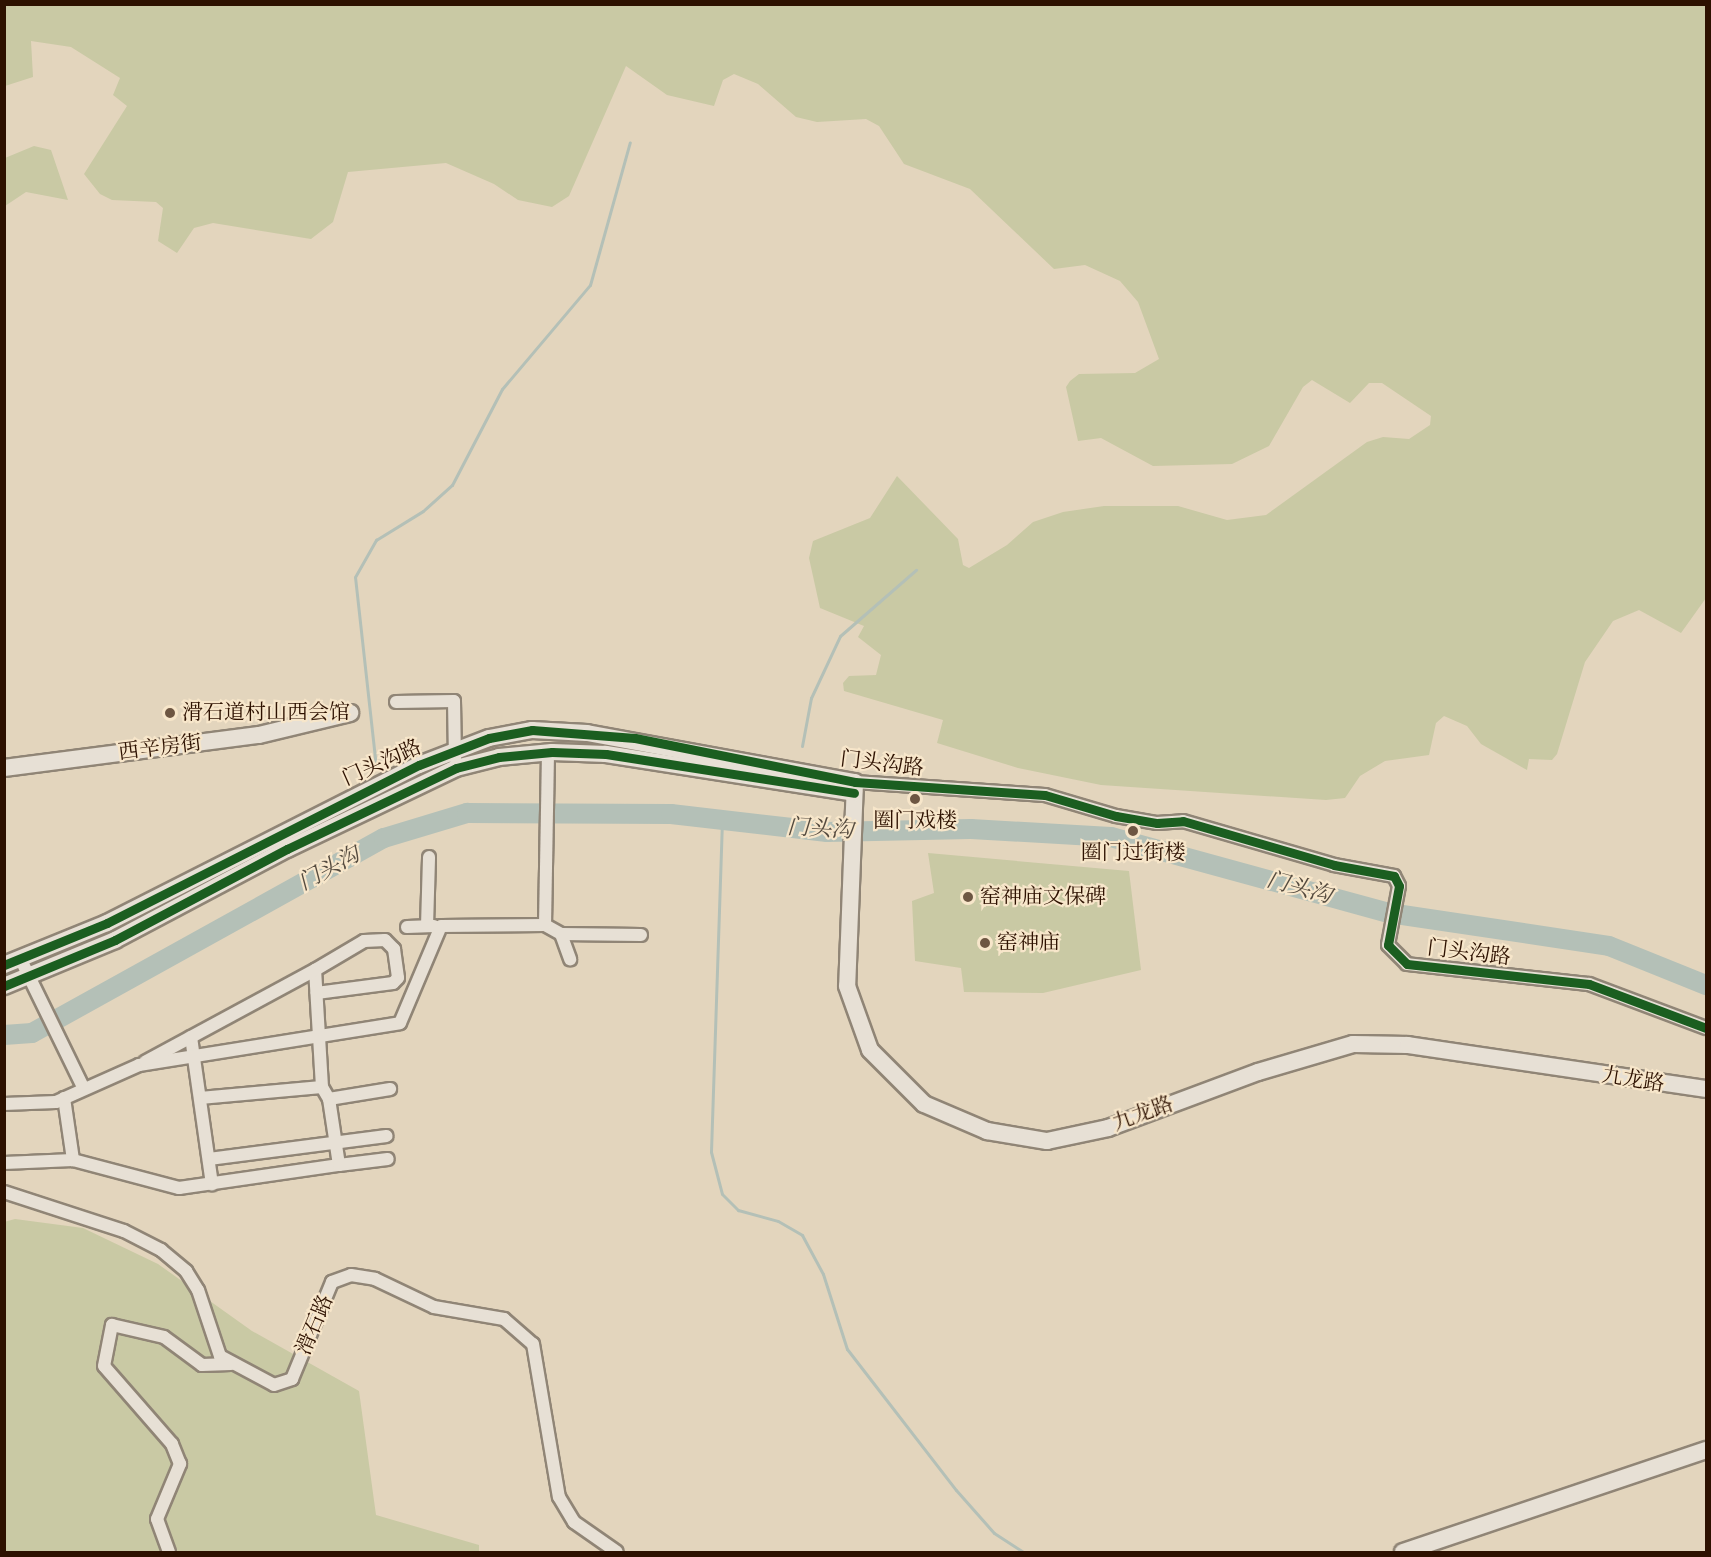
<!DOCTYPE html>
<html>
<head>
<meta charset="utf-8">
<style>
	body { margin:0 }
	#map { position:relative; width:1711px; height:1557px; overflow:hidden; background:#e3d5bd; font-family:"IM FELL Double Pica","Noto Serif SC",serif }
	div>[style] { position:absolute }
	.green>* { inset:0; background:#c9c9a4 }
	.stream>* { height:3px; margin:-1.5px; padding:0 1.5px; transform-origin:1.5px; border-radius:1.5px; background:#b4c0b7 }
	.river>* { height:20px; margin:-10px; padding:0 10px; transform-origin:10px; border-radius:10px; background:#b4c0b7 }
	.roads { filter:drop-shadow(2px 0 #908576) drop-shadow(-2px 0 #908576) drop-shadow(0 2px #908576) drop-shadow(0 -2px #908576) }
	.street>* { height:12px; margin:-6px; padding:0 6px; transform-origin:6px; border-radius:6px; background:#e7e0d5 }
	.secondary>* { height:16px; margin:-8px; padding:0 8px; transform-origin:8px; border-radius:8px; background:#e7e0d5 }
	.cycleway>* { height:9px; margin:-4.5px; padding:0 4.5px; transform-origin:4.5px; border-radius:4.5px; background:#1b5e20 }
	.dots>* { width:16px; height:16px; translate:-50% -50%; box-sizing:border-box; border:3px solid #f7e6ca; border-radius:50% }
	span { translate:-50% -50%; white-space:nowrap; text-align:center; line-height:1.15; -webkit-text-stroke:4.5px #f7e6ca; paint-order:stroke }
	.poi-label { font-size:21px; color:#2d1100 }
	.left { translate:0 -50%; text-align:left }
	.street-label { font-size:21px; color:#2d1100 }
	.water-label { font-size:22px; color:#554b3f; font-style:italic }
	.frame { position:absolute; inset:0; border:6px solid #2d1100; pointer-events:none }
</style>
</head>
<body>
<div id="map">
	<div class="green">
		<i style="clip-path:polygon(5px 4px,1706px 5px,1706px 598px,1681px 633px,1639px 610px,1613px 621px,1585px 662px,1557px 754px,1552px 760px,1529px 759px,1527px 770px,1481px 744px,1467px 726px,1444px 716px,1436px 723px,1429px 755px,1385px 761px,1360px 776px,1345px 798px,1326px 800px,1101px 785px,1018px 768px,937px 743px,943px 720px,844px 691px,843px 683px,849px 676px,876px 675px,881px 655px,858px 637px,864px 626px,820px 608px,809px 558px,813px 541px,870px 518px,897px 476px,958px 539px,963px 565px,969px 568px,1007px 545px,1033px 522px,1063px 512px,1104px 506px,1178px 506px,1227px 520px,1266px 515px,1367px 442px,1383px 437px,1409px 439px,1430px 425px,1431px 416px,1382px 383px,1369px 383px,1350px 403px,1312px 380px,1303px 387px,1269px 446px,1232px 464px,1153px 466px,1101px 438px,1078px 441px,1066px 387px,1070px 381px,1079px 374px,1135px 373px,1159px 359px,1138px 302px,1120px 281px,1085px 265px,1054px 269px,970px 189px,904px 164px,879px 126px,866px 119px,817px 122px,796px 117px,758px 84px,734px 74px,723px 80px,714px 106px,667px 95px,626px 66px,569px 196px,552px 207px,518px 200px,494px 184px,446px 163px,348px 172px,333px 222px,311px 239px,213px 223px,194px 228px,177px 253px,158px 241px,163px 208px,156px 202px,112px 200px,100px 194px,84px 174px,127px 106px,113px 95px,120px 78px,71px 47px,31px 41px,33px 77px,5px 86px)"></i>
		<i style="clip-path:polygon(34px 146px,51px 150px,68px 200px,26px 192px,5px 206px,5px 158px)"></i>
		<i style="clip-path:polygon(928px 853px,1129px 871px,1141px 970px,1043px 993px,964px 992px,961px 968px,915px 961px,912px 901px,934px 893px)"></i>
		<i style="clip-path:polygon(15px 1219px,83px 1228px,158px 1264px,252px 1331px,359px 1391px,376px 1515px,479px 1545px,479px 1552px,5px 1552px,4px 1222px)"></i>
	</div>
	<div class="stream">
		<i style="left:802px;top:746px;width:49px;rotate:-79.4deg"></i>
		<i style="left:811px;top:698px;width:68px;rotate:-64.9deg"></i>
		<i style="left:840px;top:636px;width:101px;rotate:-41deg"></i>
		<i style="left:376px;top:767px;width:191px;rotate:-96.3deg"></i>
		<i style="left:355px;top:577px;width:43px;rotate:-60.4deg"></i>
		<i style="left:376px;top:540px;width:55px;rotate:-31.7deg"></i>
		<i style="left:423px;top:511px;width:39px;rotate:-42deg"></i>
		<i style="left:452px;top:485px;width:108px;rotate:-62.5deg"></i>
		<i style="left:502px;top:389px;width:136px;rotate:-49.8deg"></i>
		<i style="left:590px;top:285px;width:148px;rotate:-74.4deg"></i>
		<i style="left:722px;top:820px;width:332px;rotate:91.9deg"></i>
		<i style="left:711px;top:1152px;width:43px;rotate:75.3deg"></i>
		<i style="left:722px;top:1194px;width:23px;rotate:45deg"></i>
		<i style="left:738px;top:1210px;width:41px;rotate:15.4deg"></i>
		<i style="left:778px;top:1221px;width:28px;rotate:30deg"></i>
		<i style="left:802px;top:1235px;width:44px;rotate:61.7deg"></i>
		<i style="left:823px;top:1274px;width:79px;rotate:72.3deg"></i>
		<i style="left:847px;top:1349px;width:178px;rotate:52.3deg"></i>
		<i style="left:956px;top:1490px;width:57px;rotate:48.5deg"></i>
		<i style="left:994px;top:1533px;width:35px;rotate:33deg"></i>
	</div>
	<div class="river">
		<i style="left:4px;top:1035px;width:28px;rotate:-4deg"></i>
		<i style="left:32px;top:1033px;width:402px;rotate:-29deg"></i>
		<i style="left:384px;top:838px;width:87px;rotate:-16.8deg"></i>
		<i style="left:467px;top:813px;width:204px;rotate:0.3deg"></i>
		<i style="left:671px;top:814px;width:157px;rotate:6.6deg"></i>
		<i style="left:827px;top:832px;width:144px;rotate:-1.2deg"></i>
		<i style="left:971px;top:829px;width:140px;rotate:3.3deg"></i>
		<i style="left:1111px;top:837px;width:288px;rotate:15.3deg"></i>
		<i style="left:1389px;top:913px;width:222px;rotate:8.5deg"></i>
		<i style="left:1609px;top:946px;width:105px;rotate:21.9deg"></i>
	</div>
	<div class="roads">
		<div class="street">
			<i style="left:396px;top:702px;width:58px;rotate:-1deg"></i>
			<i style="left:454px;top:701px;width:57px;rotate:89deg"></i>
			<i style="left:855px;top:782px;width:190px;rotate:3.9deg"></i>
			<i style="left:1045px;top:795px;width:74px;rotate:16.5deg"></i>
			<i style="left:1116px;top:816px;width:42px;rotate:9.7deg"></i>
			<i style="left:1157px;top:823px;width:26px;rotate:-4deg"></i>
			<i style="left:1183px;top:821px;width:157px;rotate:16.2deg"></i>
			<i style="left:1334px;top:865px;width:61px;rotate:10.4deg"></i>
			<i style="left:1394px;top:876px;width:11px;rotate:63deg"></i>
			<i style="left:1399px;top:886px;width:60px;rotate:100.6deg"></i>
			<i style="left:1388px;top:945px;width:27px;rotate:45deg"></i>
			<i style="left:1407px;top:964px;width:183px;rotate:6.3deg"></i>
			<i style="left:1589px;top:984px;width:125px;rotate:20.6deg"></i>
			<i style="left:545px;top:925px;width:18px;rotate:29deg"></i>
			<i style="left:561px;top:934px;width:27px;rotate:70deg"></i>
			<i style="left:427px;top:926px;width:69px;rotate:-88.3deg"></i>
			<i style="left:407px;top:927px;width:27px;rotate:-2deg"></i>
			<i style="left:561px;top:934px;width:80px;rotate:0.7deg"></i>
			<i style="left:22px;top:962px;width:141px;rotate:64deg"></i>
			<i style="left:315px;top:970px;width:57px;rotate:-30.6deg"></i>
			<i style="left:364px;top:941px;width:21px;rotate:-3deg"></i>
			<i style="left:385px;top:940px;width:13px;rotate:45deg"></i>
			<i style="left:394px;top:949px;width:29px;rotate:82deg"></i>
			<i style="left:398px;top:978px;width:7px;rotate:135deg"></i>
			<i style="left:393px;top:983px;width:77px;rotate:172.5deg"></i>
			<i style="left:191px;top:1037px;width:149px;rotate:81.9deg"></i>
			<i style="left:64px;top:1098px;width:63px;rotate:81.7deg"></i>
			<i style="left:200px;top:1098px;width:122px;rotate:-5.2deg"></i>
			<i style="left:329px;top:1099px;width:62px;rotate:-9.3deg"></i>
			<i style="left:4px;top:1104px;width:52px;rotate:-2.2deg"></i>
			<i style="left:56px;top:1102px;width:91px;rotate:-24deg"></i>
			<i style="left:139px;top:1065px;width:264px;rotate:-9.1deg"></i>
			<i style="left:400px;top:1023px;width:105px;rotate:-67.1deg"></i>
			<i style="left:441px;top:926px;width:104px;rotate:-0.6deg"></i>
			<i style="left:545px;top:925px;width:173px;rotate:-89deg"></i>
			<i style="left:209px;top:1159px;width:179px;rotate:-7.4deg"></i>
			<i style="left:4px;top:1163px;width:69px;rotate:-2.5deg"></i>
			<i style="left:73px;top:1160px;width:110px;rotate:14.8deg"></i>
			<i style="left:179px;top:1188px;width:162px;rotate:-8.2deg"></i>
			<i style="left:339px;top:1165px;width:67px;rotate:-98.6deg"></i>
			<i style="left:329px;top:1099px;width:14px;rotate:-120deg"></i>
			<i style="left:322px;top:1087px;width:117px;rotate:-93.4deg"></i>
			<i style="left:315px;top:970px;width:193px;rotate:151.6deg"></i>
			<i style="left:339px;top:1165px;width:49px;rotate:-7deg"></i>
			<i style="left:4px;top:1192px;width:126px;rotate:18deg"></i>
			<i style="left:124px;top:1231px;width:42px;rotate:27.2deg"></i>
			<i style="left:161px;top:1250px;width:33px;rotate:40deg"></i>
			<i style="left:186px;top:1271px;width:22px;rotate:58deg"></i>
			<i style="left:198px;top:1290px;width:70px;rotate:71.6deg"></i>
			<i style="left:220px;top:1356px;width:61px;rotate:28.2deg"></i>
			<i style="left:274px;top:1385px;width:19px;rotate:-18deg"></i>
			<i style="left:292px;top:1379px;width:105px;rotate:-67.6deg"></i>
			<i style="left:332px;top:1282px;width:20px;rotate:-20deg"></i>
			<i style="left:351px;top:1275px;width:24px;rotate:9deg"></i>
			<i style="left:375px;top:1279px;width:65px;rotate:25.4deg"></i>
			<i style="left:434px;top:1307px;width:71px;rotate:9.7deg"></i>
			<i style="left:504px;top:1319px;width:38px;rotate:41deg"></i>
			<i style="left:533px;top:1344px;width:155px;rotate:80.4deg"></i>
			<i style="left:559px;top:1497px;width:29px;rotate:59deg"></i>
			<i style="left:574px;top:1522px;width:52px;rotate:34.9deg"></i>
			<i style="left:169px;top:1552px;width:35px;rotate:-110deg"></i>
			<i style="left:157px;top:1519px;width:60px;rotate:-67.3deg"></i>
			<i style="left:180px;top:1464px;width:22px;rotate:-112deg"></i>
			<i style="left:172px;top:1444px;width:103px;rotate:-131.1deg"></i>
			<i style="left:104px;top:1366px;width:42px;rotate:-79deg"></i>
			<i style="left:112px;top:1325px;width:53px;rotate:13deg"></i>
			<i style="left:164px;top:1337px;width:47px;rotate:36.4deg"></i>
			<i style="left:202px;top:1365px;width:29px;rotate:-2deg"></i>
		</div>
		<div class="secondary">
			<i style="left:4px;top:768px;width:257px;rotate:-7.4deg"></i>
			<i style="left:259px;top:735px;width:94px;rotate:-13.6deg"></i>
			<i style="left:4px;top:965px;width:111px;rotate:-22.2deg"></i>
			<i style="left:107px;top:923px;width:350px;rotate:-26.9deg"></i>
			<i style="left:419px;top:765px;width:75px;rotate:-21.1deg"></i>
			<i style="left:489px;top:738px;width:44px;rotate:-10.5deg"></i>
			<i style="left:532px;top:730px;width:55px;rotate:3.1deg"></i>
			<i style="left:587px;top:733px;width:272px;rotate:10.4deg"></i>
			<i style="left:855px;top:782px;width:204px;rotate:92.2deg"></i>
			<i style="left:847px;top:986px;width:68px;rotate:70.2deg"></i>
			<i style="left:870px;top:1050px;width:76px;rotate:45deg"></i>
			<i style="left:924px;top:1104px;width:69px;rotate:23.2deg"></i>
			<i style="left:987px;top:1131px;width:61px;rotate:9.5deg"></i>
			<i style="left:1047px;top:1141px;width:62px;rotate:-12deg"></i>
			<i style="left:1108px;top:1128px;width:160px;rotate:-20.5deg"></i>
			<i style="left:1258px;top:1072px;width:99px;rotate:-16.4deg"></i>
			<i style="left:1353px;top:1044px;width:55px;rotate:1deg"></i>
			<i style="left:1408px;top:1045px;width:301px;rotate:8.4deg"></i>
			<i style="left:4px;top:986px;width:120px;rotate:-22.5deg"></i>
			<i style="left:115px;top:940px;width:195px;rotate:-27.9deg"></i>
			<i style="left:287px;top:849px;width:187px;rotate:-25.6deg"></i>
			<i style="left:456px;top:768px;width:44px;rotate:-14.3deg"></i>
			<i style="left:499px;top:757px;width:53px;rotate:-5.4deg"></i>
			<i style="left:552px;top:752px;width:54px;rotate:2.1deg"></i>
			<i style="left:606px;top:754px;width:251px;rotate:8.9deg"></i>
			<i style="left:1403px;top:1552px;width:320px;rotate:-18.6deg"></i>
		</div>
	</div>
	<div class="cycleway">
		<i style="left:4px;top:965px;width:111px;rotate:-22.2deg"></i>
		<i style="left:107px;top:923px;width:350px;rotate:-26.9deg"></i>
		<i style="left:419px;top:765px;width:75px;rotate:-21.1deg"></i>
		<i style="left:489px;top:738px;width:44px;rotate:-10.5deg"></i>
		<i style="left:532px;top:730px;width:103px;rotate:4.4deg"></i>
		<i style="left:635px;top:738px;width:224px;rotate:11.3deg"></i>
		<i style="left:855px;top:782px;width:190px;rotate:3.9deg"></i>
		<i style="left:1045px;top:795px;width:74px;rotate:16.5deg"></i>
		<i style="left:1116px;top:816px;width:42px;rotate:9.7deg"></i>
		<i style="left:1157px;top:823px;width:26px;rotate:-4deg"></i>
		<i style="left:1183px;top:821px;width:157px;rotate:16.2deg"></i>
		<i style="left:1334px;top:865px;width:61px;rotate:10.4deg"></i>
		<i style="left:1394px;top:876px;width:11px;rotate:63deg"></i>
		<i style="left:1399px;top:886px;width:60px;rotate:100.6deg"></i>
		<i style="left:1388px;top:945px;width:27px;rotate:45deg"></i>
		<i style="left:1407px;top:964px;width:183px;rotate:6.3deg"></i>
		<i style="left:1589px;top:984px;width:125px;rotate:20.6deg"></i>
		<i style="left:4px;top:986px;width:120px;rotate:-22.5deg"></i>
		<i style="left:115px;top:940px;width:195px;rotate:-27.9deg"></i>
		<i style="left:287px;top:849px;width:187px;rotate:-25.6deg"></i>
		<i style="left:456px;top:768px;width:44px;rotate:-14.3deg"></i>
		<i style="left:499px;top:757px;width:53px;rotate:-5.4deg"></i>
		<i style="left:552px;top:752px;width:54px;rotate:2.1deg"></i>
		<i style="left:606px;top:754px;width:251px;rotate:8.9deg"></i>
	</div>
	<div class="dots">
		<i style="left:170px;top:713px;background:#6d5642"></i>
		<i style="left:915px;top:799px;background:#6d5642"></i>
		<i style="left:1133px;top:831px;background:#6d5642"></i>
		<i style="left:968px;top:897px;background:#6d5642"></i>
		<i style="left:985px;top:943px;background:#6d5642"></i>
	</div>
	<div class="poi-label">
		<span class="left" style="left:182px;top:713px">滑石道村山西会馆</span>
		<span style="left:915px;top:821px">圈门戏楼</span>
		<span style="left:1133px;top:853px">圈门过街楼</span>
		<span class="left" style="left:980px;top:897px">窑神庙文保碑</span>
		<span class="left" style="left:997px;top:943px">窑神庙</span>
	</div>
	<div class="street-label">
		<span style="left:160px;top:748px;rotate:-7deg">西辛房街</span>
		<span style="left:382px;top:763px;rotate:-24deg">门头沟路</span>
		<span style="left:882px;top:764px;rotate:7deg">门头沟路</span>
		<span style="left:1469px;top:953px;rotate:7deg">门头沟路</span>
		<span style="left:1633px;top:1080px;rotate:9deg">九龙路</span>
		<span style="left:1143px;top:1114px;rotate:-20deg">九龙路</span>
		<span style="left:315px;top:1325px;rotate:-67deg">滑石路</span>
	</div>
	<div class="water-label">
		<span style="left:820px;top:829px;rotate:3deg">门头沟</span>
		<span style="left:329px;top:869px;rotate:-29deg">门头沟</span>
		<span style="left:1299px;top:888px;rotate:15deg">门头沟</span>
	</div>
	<div class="frame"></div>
</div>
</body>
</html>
